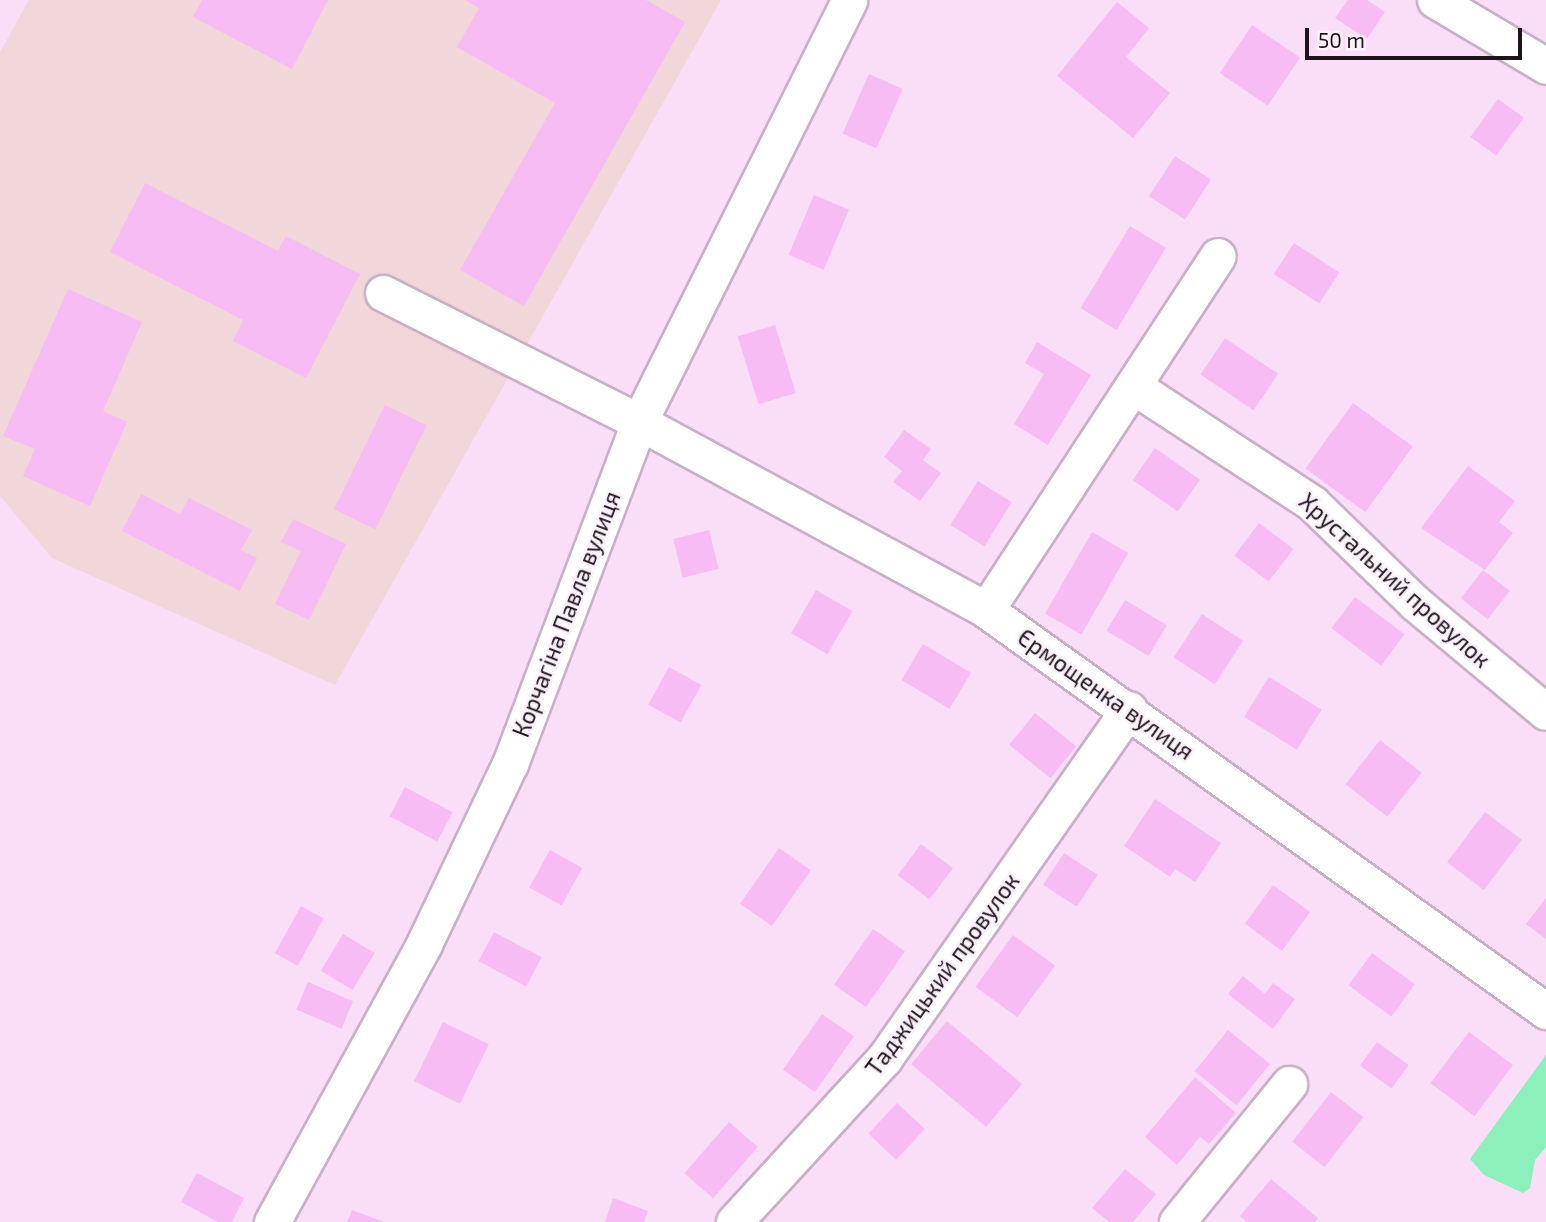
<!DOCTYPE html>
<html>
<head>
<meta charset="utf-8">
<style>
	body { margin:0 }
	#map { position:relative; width:1546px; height:1222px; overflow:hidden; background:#fadef7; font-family:"Exo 2",sans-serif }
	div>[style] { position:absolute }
	.industrial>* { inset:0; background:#f1d6da }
	.green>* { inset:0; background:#8cf0bd }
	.building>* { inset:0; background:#f7bcf3; transform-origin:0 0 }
	.roads { filter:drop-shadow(2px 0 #c9afc7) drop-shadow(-2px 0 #c9afc7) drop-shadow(0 2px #c9afc7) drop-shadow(0 -2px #c9afc7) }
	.minor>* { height:35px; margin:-17.5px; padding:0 17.5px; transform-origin:17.5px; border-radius:17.5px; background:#fff }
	span { translate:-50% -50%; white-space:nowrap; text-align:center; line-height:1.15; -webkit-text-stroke:5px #fcf1fb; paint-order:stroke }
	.street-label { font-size:23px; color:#1c131c }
	.scale { position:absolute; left:1305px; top:28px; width:217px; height:32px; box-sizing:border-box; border:4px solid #1c131c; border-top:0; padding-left:9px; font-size:21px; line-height:24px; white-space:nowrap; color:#1c131c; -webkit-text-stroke:5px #fcf1fb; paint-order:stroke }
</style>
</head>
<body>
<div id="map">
	<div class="industrial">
		<i style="clip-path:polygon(29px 0,721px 0,335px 685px,52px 558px,0 496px,0 52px)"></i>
	</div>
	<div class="green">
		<i style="clip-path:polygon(1546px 1055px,1546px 1147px,1535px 1160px,1530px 1188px,1523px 1193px,1484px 1175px,1470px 1159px)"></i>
	</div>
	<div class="building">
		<i style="clip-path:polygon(202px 0,328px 0,292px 69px,193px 17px)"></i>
		<i style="clip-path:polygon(465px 0,646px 0,685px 22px,524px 306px,460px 270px,555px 103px,457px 47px,479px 8px)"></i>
		<i style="clip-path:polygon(1348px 0,1367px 0,1385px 12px,1367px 39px,1335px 18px)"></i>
		<i style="clip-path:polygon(1117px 2px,1149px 28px,1126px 57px,1170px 93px,1133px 138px,1057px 76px)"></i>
		<i style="left:1252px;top:25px;width:58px;height:58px;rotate:34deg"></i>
		<i style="left:869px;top:74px;width:37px;height:65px;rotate:24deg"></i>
		<i style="left:1498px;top:99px;width:32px;height:47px;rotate:36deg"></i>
		<i style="left:1175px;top:156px;width:43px;height:48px;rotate:33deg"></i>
		<i style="clip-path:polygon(145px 183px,278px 251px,286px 236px,360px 274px,306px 378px,233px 341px,243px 320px,110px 252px)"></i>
		<i style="left:814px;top:195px;width:38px;height:65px;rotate:23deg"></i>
		<i style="left:1130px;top:226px;width:42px;height:96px;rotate:31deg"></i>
		<i style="left:1294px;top:243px;width:54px;height:37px;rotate:33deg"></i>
		<i style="clip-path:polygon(68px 289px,142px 322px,103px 411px,127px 422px,90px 506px,23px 476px,35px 449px,3px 436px)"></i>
		<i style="left:775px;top:325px;width:71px;height:39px;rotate:73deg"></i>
		<i style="left:1225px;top:338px;width:64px;height:44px;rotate:34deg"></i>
		<i style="clip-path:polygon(1037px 342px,1091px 375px,1048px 445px,1014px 424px,1044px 374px,1025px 363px)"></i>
		<i style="left:1353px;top:403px;width:74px;height:81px;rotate:36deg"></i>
		<i style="left:385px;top:405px;width:46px;height:116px;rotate:26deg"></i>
		<i style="clip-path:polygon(904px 430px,931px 449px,923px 460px,941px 473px,920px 501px,893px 482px,902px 471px,884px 457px)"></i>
		<i style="left:1155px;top:448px;width:55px;height:39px;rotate:35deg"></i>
		<i style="clip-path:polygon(1468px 466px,1515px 501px,1499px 522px,1513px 533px,1485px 570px,1421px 528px)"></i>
		<i style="left:978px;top:481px;width:40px;height:52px;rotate:32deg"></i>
		<i style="clip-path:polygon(141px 494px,180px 514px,189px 498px,252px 530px,241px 550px,257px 558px,240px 591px,122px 531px)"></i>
		<i style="clip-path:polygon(293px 519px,346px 544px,309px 620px,275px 604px,301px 551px,281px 542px)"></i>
		<i style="left:1259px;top:523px;width:43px;height:41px;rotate:37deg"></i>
		<i style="left:709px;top:530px;width:40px;height:37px;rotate:76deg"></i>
		<i style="left:1092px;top:532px;width:42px;height:94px;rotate:30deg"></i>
		<i style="left:1483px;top:570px;width:34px;height:36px;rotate:38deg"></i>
		<i style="left:816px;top:590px;width:42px;height:50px;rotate:30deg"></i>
		<i style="left:1355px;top:597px;width:62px;height:39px;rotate:37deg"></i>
		<i style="left:1125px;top:600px;width:49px;height:36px;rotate:31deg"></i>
		<i style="left:1202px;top:614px;width:49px;height:52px;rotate:33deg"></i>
		<i style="left:923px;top:644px;width:56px;height:42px;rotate:31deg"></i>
		<i style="left:669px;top:667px;width:37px;height:43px;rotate:29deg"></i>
		<i style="left:1269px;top:677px;width:62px;height:47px;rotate:32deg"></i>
		<i style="left:1035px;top:713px;width:53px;height:41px;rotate:39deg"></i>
		<i style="left:1380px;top:740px;width:53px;height:56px;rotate:38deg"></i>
		<i style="left:405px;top:787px;width:54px;height:33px;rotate:28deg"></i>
		<i style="clip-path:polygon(1155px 799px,1221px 843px,1195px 882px,1175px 869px,1170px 877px,1124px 846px)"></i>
		<i style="left:1485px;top:812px;width:46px;height:63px;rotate:37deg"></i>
		<i style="left:921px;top:844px;width:40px;height:39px;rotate:37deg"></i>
		<i style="left:779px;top:848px;width:39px;height:68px;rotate:35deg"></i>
		<i style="left:550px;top:850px;width:37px;height:43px;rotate:29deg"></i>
		<i style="left:1064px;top:853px;width:40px;height:38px;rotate:33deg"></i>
		<i style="left:1273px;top:885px;width:46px;height:48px;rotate:36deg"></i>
		<i style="clip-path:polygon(1546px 898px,1546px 939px,1526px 924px)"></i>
		<i style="left:301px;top:906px;width:26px;height:54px;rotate:29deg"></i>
		<i style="left:873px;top:929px;width:39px;height:68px;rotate:35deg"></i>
		<i style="left:494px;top:932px;width:54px;height:33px;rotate:28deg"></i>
		<i style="left:343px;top:934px;width:37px;height:43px;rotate:31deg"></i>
		<i style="left:1013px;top:935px;width:52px;height:64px;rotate:36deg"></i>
		<i style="left:1372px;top:953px;width:53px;height:40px;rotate:36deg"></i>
		<i style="clip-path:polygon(1243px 976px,1265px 994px,1273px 983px,1295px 999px,1273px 1029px,1228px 994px)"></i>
		<i style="left:308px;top:982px;width:49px;height:30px;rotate:23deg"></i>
		<i style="left:822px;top:1014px;width:39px;height:68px;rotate:35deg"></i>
		<i style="left:947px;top:1021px;width:98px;height:56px;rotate:40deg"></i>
		<i style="left:443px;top:1022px;width:51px;height:66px;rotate:26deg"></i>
		<i style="left:1228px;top:1030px;width:54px;height:53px;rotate:39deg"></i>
		<i style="left:1469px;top:1032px;width:55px;height:64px;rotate:37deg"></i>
		<i style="left:1377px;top:1042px;width:39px;height:29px;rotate:36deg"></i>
		<i style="clip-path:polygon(1195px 1077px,1236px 1113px,1209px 1144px,1200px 1137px,1177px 1165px,1145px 1137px)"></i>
		<i style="left:1331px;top:1092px;width:41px;height:63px;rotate:38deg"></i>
		<i style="left:897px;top:1103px;width:38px;height:42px;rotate:43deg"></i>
		<i style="left:729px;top:1122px;width:38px;height:68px;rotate:41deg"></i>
		<i style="clip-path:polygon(1125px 1169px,1156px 1194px,1133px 1222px,1109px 1222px,1092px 1208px)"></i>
		<i style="clip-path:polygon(197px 1173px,244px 1198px,232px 1222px,218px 1222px,181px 1202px)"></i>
		<i style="clip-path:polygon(1271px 1179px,1318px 1218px,1315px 1222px,1246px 1222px,1240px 1216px)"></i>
		<i style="clip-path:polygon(613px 1198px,648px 1211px,644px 1222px,605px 1222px)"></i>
		<i style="clip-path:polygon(352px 1210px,384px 1222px,347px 1222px)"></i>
	</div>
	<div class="roads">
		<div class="minor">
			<i style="left:1435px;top:0;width:129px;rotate:30.7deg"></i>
			<i style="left:383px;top:293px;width:287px;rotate:26.7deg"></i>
			<i style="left:639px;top:422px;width:395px;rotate:28.4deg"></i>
			<i style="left:986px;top:610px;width:689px;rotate:35.61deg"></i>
			<i style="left:1133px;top:386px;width:215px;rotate:33.2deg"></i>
			<i style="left:1313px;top:504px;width:142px;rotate:44.1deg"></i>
			<i style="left:1415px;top:603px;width:170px;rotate:39.8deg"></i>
			<i style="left:986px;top:610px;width:423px;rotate:-56.8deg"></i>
			<i style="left:272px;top:1222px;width:317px;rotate:-61.3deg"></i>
			<i style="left:424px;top:944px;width:199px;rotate:-64.5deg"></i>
			<i style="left:510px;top:764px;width:366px;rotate:-69.3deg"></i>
			<i style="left:639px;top:422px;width:471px;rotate:-63.5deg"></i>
			<i style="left:734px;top:1222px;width:222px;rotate:-47.4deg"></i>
			<i style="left:884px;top:1059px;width:427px;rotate:-55deg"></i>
			<i style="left:1177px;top:1222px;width:178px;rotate:-50.9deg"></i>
		</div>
	</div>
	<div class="street-label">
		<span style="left:1395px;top:580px;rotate:42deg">Хрустальний провулок</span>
		<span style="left:566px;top:614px;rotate:-69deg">Корчагіна Павла вулиця</span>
		<span style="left:1106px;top:694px;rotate:35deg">Єрмощенка вулиця</span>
		<span style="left:942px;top:974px;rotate:-54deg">Таджицький провулок</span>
	</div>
	<div class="scale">50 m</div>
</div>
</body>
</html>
